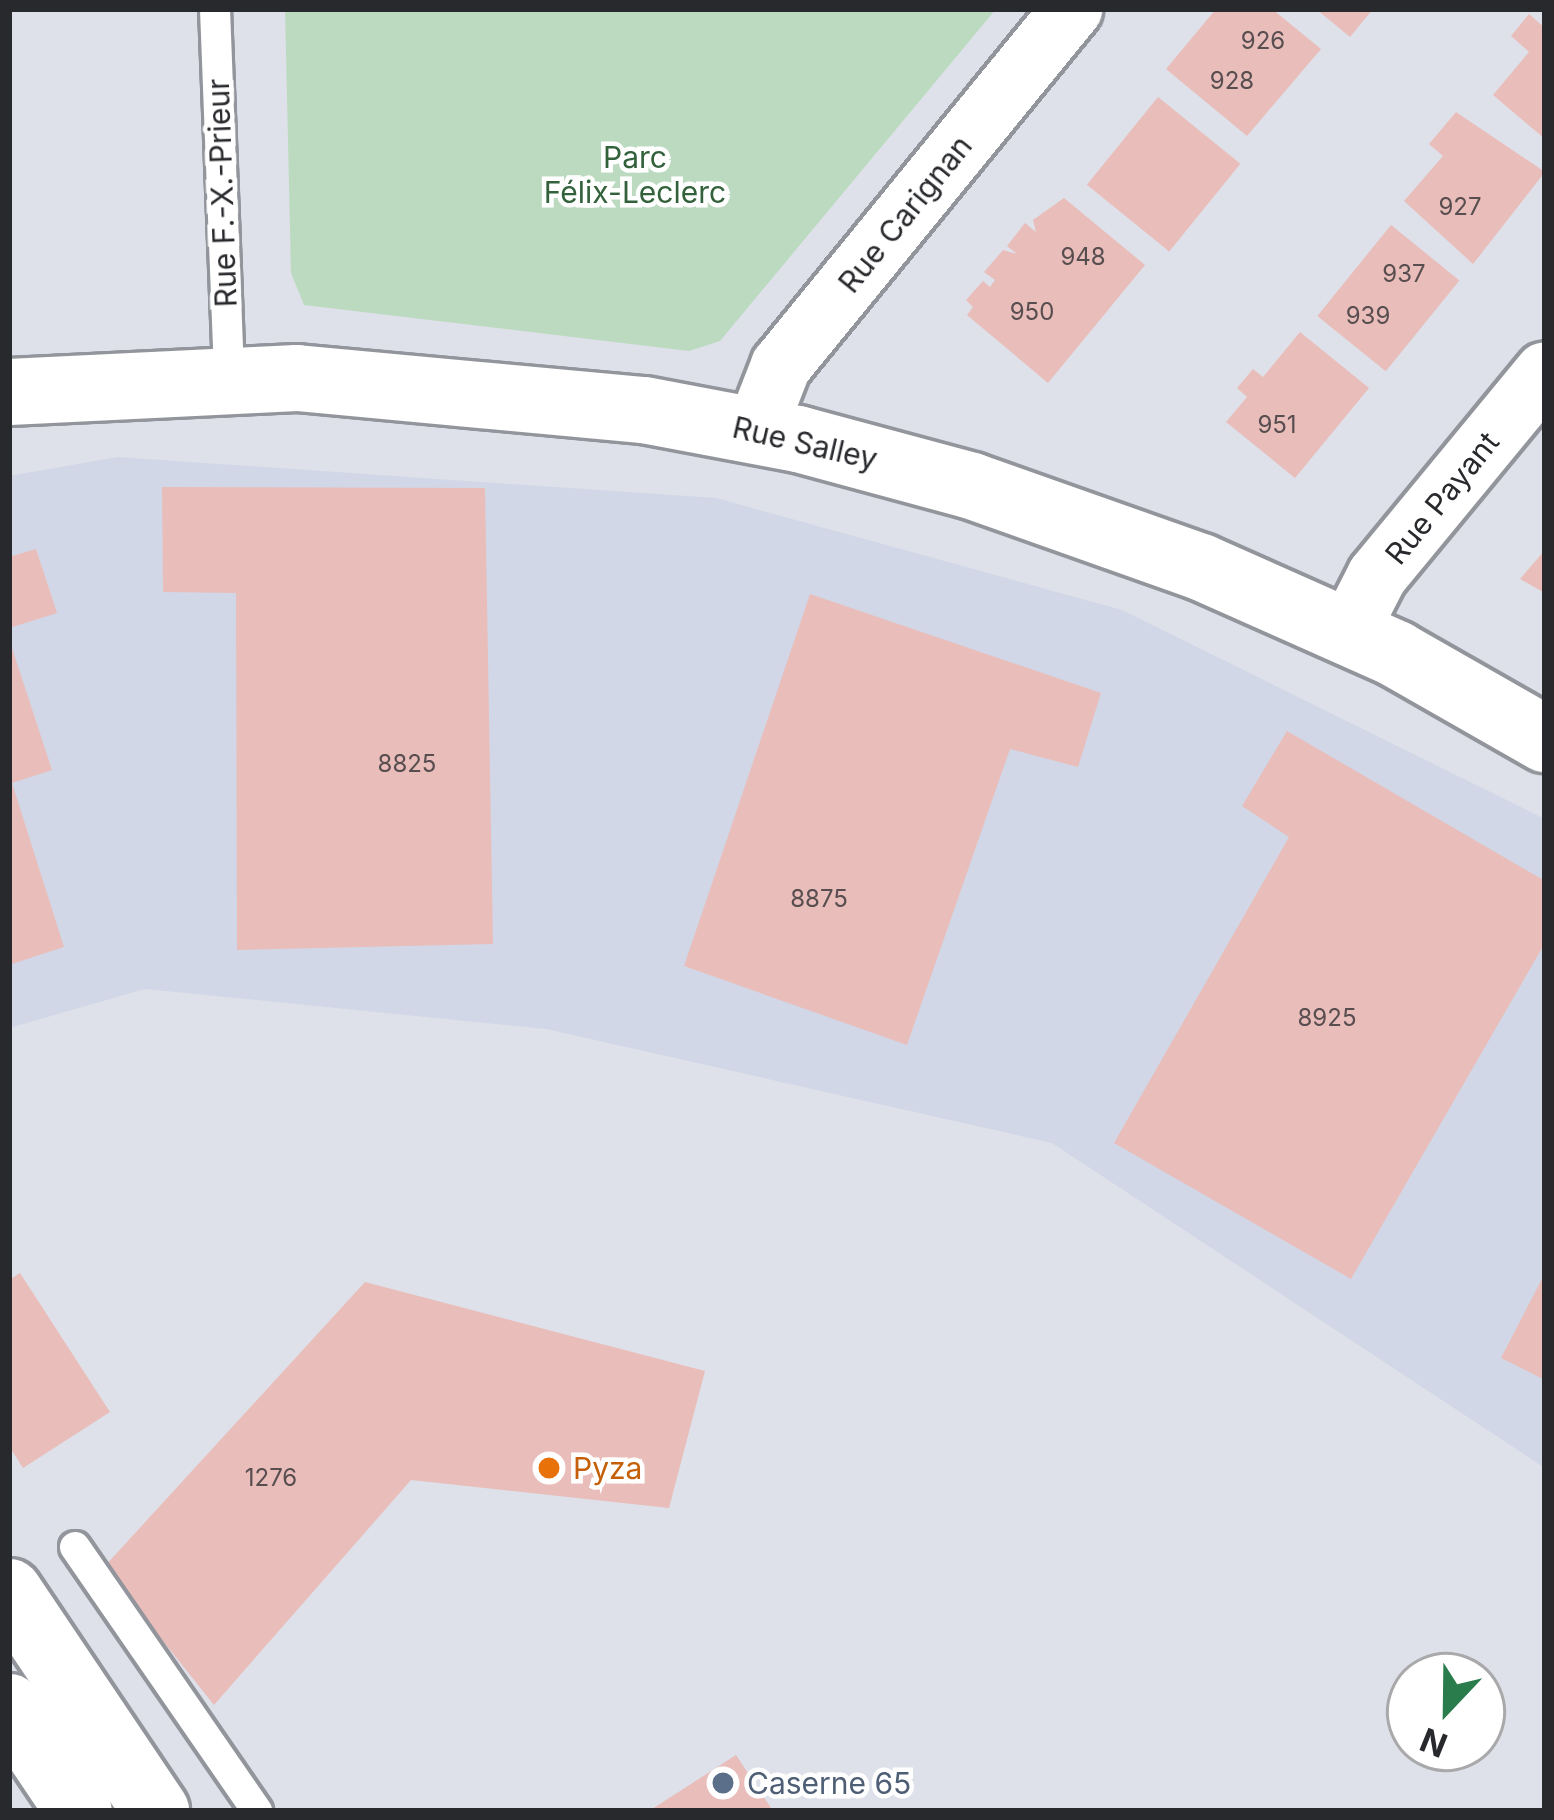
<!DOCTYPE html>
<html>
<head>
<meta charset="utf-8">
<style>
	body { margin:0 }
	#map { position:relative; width:1554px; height:1820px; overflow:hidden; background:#dee1e9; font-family:Inter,sans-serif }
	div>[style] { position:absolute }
	.built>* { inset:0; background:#d1d7e6 }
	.green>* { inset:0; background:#bcdabf }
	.building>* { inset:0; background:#e9bdba; transform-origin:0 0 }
	.roads { filter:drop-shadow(3px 0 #93959c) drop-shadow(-3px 0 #93959c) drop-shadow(0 3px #93959c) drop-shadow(0 -3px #93959c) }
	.service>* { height:30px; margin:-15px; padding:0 15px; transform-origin:15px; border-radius:15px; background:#fff }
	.minor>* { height:60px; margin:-30px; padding:0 30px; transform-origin:30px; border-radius:30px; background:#fff }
	.tertiary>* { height:66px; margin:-33px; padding:0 33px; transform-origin:33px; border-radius:33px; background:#fff }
	.secondary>* { height:66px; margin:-33px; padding:0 33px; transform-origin:33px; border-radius:33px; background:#fff }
	.dots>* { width:33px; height:33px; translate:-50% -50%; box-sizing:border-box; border:6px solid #fff; border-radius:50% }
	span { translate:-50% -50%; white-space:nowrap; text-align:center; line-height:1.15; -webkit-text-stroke:9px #fff; paint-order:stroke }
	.number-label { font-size:24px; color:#584e50 }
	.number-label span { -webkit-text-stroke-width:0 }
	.park-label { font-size:30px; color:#33613b }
	.street-label { font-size:30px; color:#28292c }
	.food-label { font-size:30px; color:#c56008 }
	.left { translate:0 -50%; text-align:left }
	.service-label { font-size:30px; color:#4e5e75 }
	.frame { position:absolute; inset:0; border:12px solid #28292c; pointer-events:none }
	.north { position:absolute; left:1386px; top:1652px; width:120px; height:120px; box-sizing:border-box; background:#fff; border:3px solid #a9a9ab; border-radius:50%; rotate:202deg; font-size:33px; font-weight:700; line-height:48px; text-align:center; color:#28292c }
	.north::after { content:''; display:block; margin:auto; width:42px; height:54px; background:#2a7c4d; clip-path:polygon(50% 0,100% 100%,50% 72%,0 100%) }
</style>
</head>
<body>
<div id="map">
	<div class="built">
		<i style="clip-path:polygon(118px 457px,716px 498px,1122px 610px,1545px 819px,1545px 1468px,1052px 1143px,546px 1029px,145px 989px,9px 1028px,9px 476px)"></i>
	</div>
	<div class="green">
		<i style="clip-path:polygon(285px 9px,996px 9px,720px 341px,689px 351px,304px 305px,291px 273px)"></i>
	</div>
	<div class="building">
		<i style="clip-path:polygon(1216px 9px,1272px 9px,1321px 49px,1247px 136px,1166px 69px)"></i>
		<i style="clip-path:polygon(1316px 9px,1373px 9px,1350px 37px)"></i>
		<i style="clip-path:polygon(1529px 14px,1545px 28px,1545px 139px,1493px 95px,1529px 52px,1511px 36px)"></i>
		<i style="left:1158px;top:97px;width:106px;height:113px;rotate:39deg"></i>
		<i style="clip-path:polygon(1456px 112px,1545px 172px,1473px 264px,1404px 201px,1443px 156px,1429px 144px)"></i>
		<i style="clip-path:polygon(1064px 198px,1145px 265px,1048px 383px,967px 315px,973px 307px,966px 300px,983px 281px,990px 287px,995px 280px,984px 272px,1003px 250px,1017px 254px,1007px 246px,1025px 223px,1036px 232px,1033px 220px)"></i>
		<i style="left:1391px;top:225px;width:88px;height:117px;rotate:39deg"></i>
		<i style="clip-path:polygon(1300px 332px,1369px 388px,1295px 478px,1226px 422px,1247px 397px,1237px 388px,1253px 369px,1263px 377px)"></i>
		<i style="clip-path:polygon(162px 487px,485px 488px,493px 944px,237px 950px,236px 593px,163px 592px)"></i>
		<i style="clip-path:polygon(36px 549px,57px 613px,9px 628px,9px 557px)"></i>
		<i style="clip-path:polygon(1545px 550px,1545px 593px,1520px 579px)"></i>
		<i style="clip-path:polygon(810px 594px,1101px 693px,1078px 767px,1010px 749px,907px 1045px,684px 966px)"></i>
		<i style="clip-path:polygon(9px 639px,52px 770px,12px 783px,64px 947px,9px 965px)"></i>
		<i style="clip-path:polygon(1287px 731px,1545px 881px,1545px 943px,1351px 1279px,1114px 1143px,1289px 837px,1242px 806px)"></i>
		<i style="clip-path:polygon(20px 1273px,110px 1412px,23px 1468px,9px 1446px,9px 1280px)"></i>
		<i style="clip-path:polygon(1545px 1273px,1545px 1380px,1501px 1358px)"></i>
		<i style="clip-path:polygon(365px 1282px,705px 1371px,669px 1508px,411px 1480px,214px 1705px,104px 1567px)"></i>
		<i style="clip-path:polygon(736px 1755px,773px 1811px,649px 1811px)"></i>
	</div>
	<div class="roads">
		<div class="service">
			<i style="left:215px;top:9px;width:369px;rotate:87.8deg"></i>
			<i style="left:75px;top:1547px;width:321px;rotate:55.4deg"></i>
		</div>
		<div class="minor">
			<i style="left:756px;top:430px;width:69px;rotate:-68.7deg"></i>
			<i style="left:781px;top:366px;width:461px;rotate:-50.8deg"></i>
			<i style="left:1349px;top:631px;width:62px;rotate:-63deg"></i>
			<i style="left:1377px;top:576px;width:264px;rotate:-50.5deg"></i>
		</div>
		<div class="tertiary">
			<i style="left:9px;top:392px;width:288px;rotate:-2.8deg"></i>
			<i style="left:297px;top:378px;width:348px;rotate:5.3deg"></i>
			<i style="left:644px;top:410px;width:157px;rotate:10.7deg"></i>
			<i style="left:798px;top:439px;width:180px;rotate:15.1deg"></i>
			<i style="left:972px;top:486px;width:243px;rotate:19.5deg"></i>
			<i style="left:1201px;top:567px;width:214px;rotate:24deg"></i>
			<i style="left:1396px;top:654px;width:172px;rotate:29.7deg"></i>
		</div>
		<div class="secondary">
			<i style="left:9px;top:1592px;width:264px;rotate:56.1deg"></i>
			<i style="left:9px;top:1707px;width:125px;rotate:56.1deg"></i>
		</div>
	</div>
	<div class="dots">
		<i style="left:549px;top:1468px;background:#e8710a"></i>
		<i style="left:723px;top:1783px;background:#5c6f8a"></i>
	</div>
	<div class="number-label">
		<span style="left:1263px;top:41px">926</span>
		<span style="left:1232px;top:81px">928</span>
		<span style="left:1460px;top:207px">927</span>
		<span style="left:1083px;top:257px">948</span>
		<span style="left:1404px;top:274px">937</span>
		<span style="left:1032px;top:312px">950</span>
		<span style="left:1368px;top:316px">939</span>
		<span style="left:1277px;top:425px">951</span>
		<span style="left:407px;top:764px">8825</span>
		<span style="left:819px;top:899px">8875</span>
		<span style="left:1327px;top:1018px">8925</span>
		<span style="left:271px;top:1478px">1276</span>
	</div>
	<div class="park-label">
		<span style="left:635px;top:174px">Parc<br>Félix-Leclerc</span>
	</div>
	<div class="street-label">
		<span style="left:222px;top:193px;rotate:-92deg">Rue F.-X.-Prieur</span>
		<span style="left:905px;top:214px;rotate:-51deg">Rue Carignan</span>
		<span style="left:805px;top:443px;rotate:13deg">Rue Salley</span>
		<span style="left:1442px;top:498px;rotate:-51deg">Rue Payant</span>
	</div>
	<div class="food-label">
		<span class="left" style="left:573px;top:1468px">Pyza</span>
	</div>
	<div class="service-label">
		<span class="left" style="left:747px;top:1783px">Caserne 65</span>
	</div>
	<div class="frame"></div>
	<div class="north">N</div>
</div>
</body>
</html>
